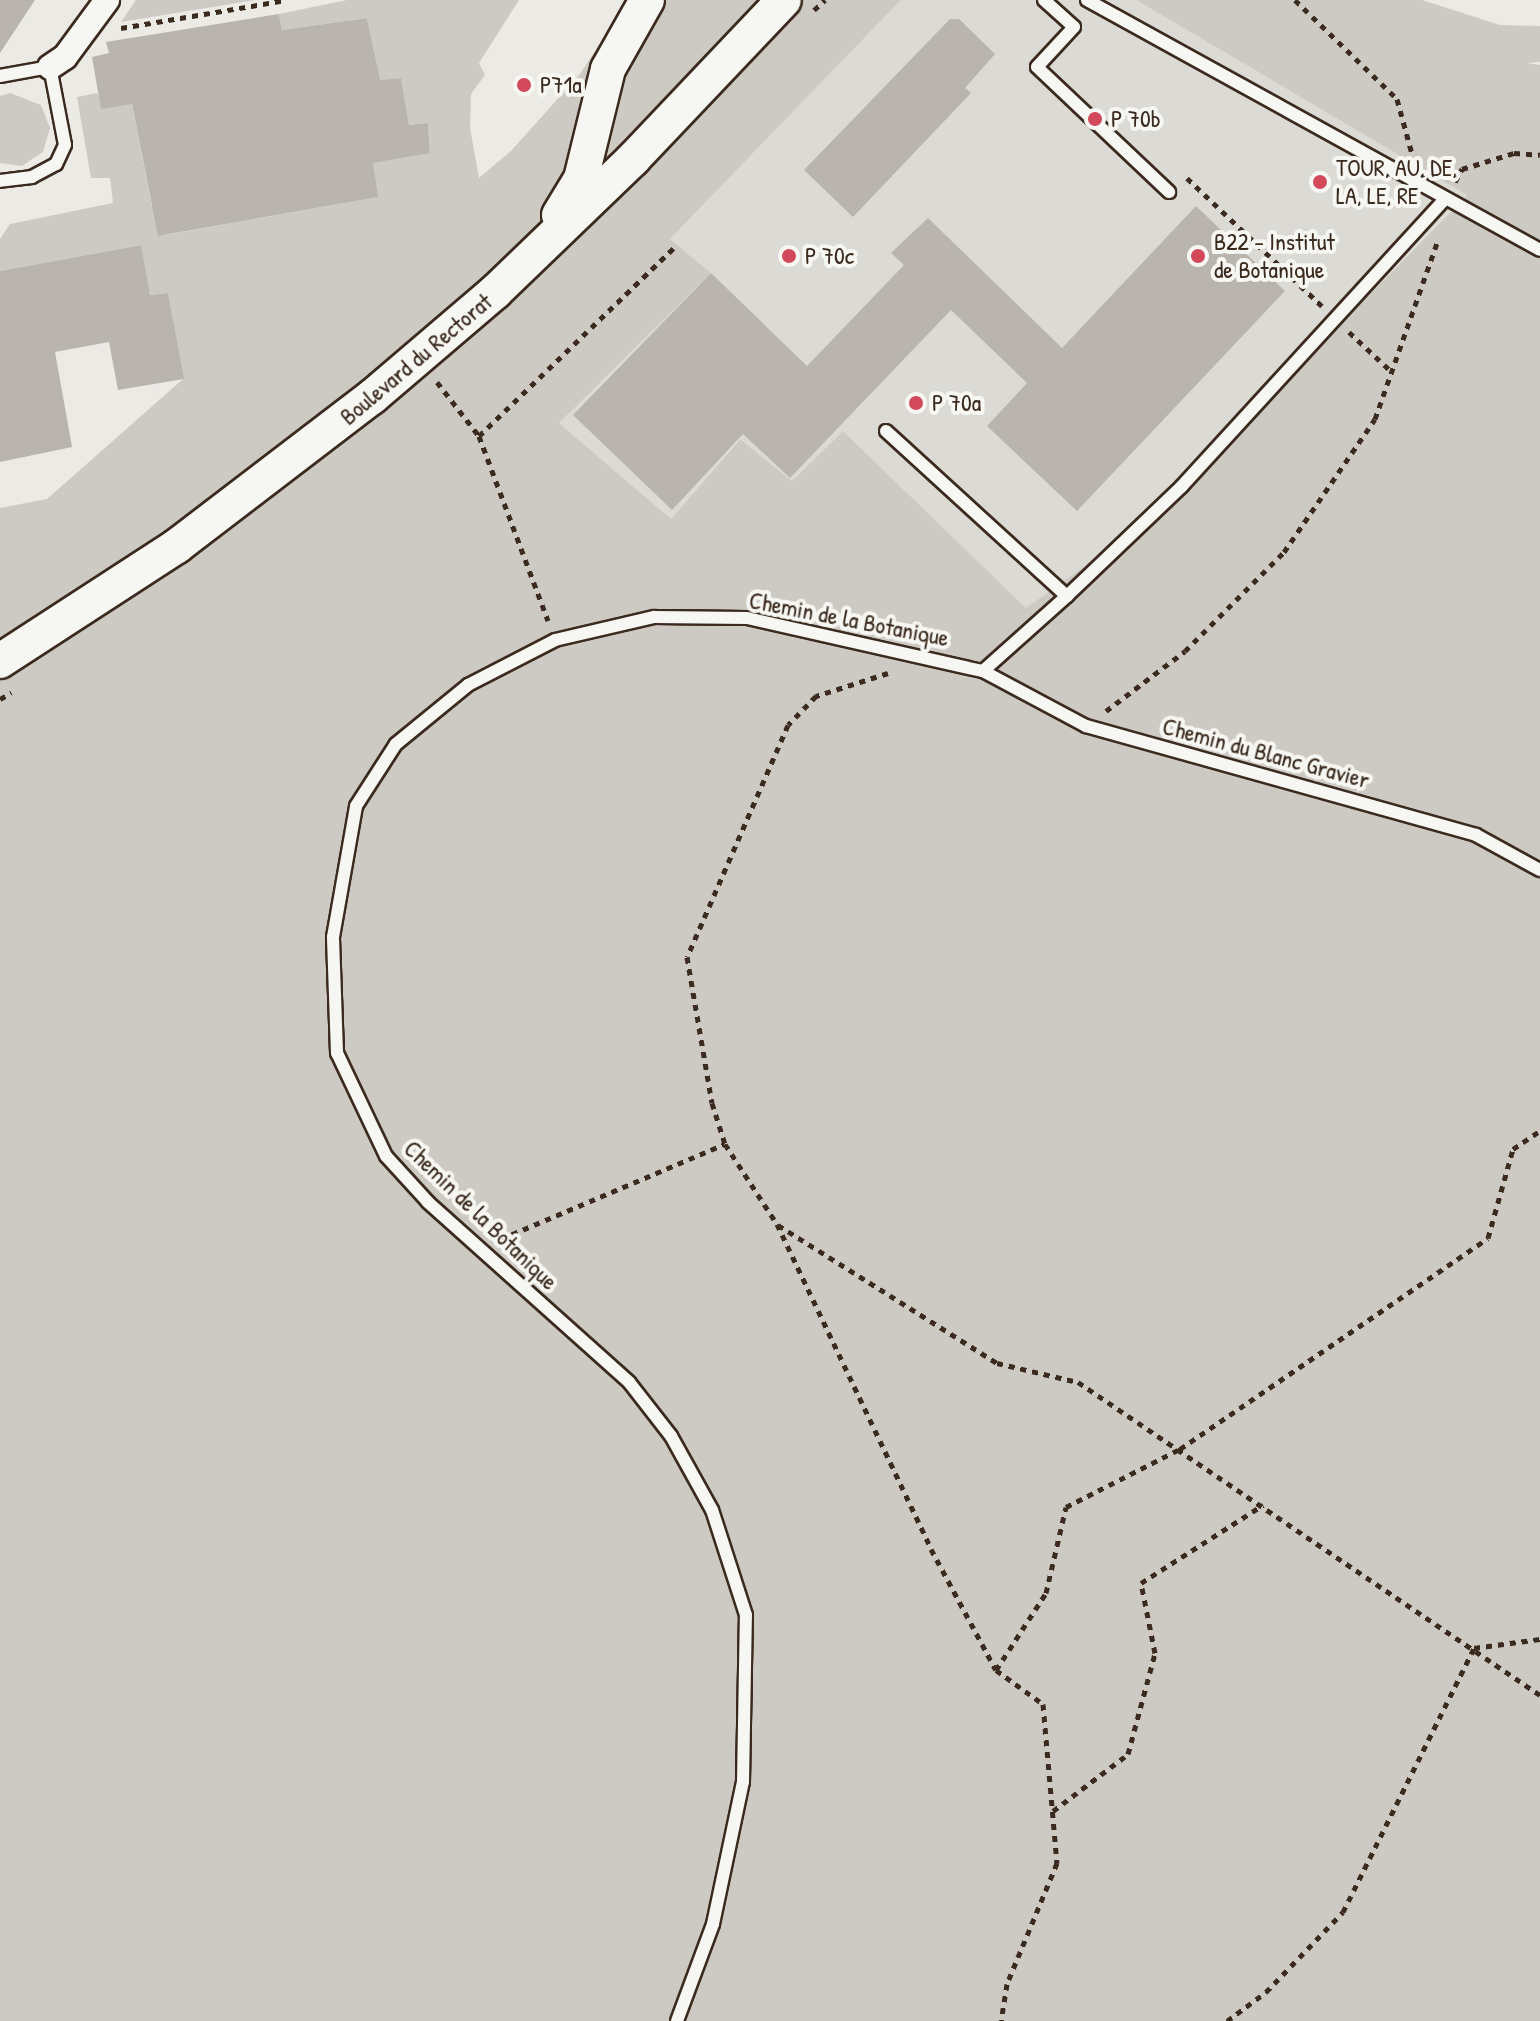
<!DOCTYPE html>
<html>
<head>
<meta charset="utf-8">
<style>
	body { margin:0 }
	#map { position:relative; width:1540px; height:2021px; overflow:hidden; background:#ebeae5; font-family:"Patrick Hand",sans-serif }
	div>[style] { position:absolute }
	.built>* { inset:0; background:#dcdad4 }
	.green>* { inset:0; background:#cdcac4 }
	.building>* { inset:0; background:#bab4ae }
	.path>* { height:5px; margin-top:-2.5px; transform-origin:0; background:repeating-linear-gradient(90deg,#3b2a1e 0 6px,transparent 0 12px) }
	.roads { filter:drop-shadow(2px 0 #3b2a1e) drop-shadow(-2px 0 #3b2a1e) drop-shadow(0 2px #3b2a1e) drop-shadow(0 -2px #3b2a1e) }
	.lane>* { height:12px; margin:-6px; padding:0 6px; transform-origin:6px; border-radius:6px; background:#f6f6f2 }
	.street>* { height:24px; margin:-12px; padding:0 12px; transform-origin:12px; border-radius:12px; background:#f6f6f2 }
	.secondary>* { height:34px; margin:-17px; padding:0 17px; transform-origin:17px; border-radius:17px; background:#f6f6f2 }
	.dots>* { width:22px; height:22px; translate:-50% -50%; box-sizing:border-box; border:4px solid #f6f6f2; border-radius:50% }
	span { translate:-50% -50%; white-space:nowrap; text-align:center; line-height:1.15; -webkit-text-stroke:8px #f6f6f2; paint-order:stroke }
	.poi-label { font-size:24px; color:#3b2a1e }
	.left { translate:0 -50%; text-align:left }
	.street-label { font-size:24px; color:#3b2a1e }
</style>
</head>
<body>
<div id="map">
	<div class="built">
		<i style="clip-path:polygon(901px 0,1136px 0,1467px 194px,1148px 521px,1026px 608px,843px 431px,792px 481px,739px 439px,671px 519px,559px 423px,711px 273px,670px 239px)"></i>
	</div>
	<div class="green">
		<i style="clip-path:polygon(136px 0,255px 0,121px 22px)"></i>
		<i style="clip-path:polygon(347px 0,519px 0,479px 63px,485px 75px,471px 94px,470px 128px,479px 178px,511px 151px,580px 74px,629px 0,901px 0,670px 239px,711px 273px,559px 423px,671px 519px,740px 439px,792px 481px,843px 431px,1026px 608px,1148px 521px,1467px 195px,1136px 0,1422px 0,1500px 25px,1540px 26px,1540px 62px,1527px 63px,1540px 65px,1540px 2021px,0 2021px,0 508px,47px 499px,183px 379px,168px 293px,150px 295px,140px 245px,0 271px,0 239px,10px 224px,113px 203px,110px 178px,91px 178px,77px 97px,97px 93px,105px 108px,130px 94px,152px 207px,160px 207px,166px 235px,377px 197px,373px 163px,430px 152px,428px 123px,409px 125px,401px 78px,367px 82px,374px 51px,367px 18px,282px 30px,279px 14px)"></i>
		<i style="clip-path:polygon(10px 93px,41px 105px,50px 128px,43px 152px,22px 166px,0 163px,0 96px)"></i>
	</div>
	<div class="building">
		<i style="clip-path:polygon(0 0,35px 0,0 53px)"></i>
		<i style="clip-path:polygon(279px 14px,282px 30px,367px 18px,380px 80px,401px 78px,409px 125px,428px 123px,430px 153px,373px 163px,378px 197px,158px 236px,132px 104px,101px 109px,92px 57px,109px 53px,106px 42px)"></i>
		<i style="clip-path:polygon(950px 19px,959px 19px,995px 54px,965px 88px,971px 93px,853px 217px,804px 170px)"></i>
		<i style="clip-path:polygon(1196px 206px,1285px 291px,1077px 511px,987px 426px,1027px 383px,951px 310px,790px 478px,743px 434px,672px 510px,573px 415px,711px 273px,807px 366px,904px 265px,891px 253px,928px 218px,1062px 348px)"></i>
		<i style="clip-path:polygon(141px 245px,150px 295px,168px 293px,184px 379px,118px 390px,109px 342px,55px 352px,72px 447px,0 462px,0 271px)"></i>
	</div>
	<div class="path">
		<i style="left:1295px;top:0;width:142px;rotate:44.1deg"></i>
		<i style="left:1397px;top:99px;width:57px;rotate:74.7deg"></i>
		<i style="left:814px;top:10px;width:15px;rotate:-42deg"></i>
		<i style="left:121px;top:28px;width:167px;rotate:-9.6deg"></i>
		<i style="left:1187px;top:178px;width:186px;rotate:43.5deg"></i>
		<i style="left:1455px;top:182px;width:15px;rotate:-62deg"></i>
		<i style="left:1462px;top:169px;width:54px;rotate:-17.1deg"></i>
		<i style="left:1514px;top:153px;width:26px;rotate:4deg"></i>
		<i style="left:1349px;top:332px;width:60px;rotate:43deg"></i>
		<i style="left:437px;top:382px;width:68px;rotate:52.1deg"></i>
		<i style="left:479px;top:436px;width:197px;rotate:69.5deg"></i>
		<i style="left:479px;top:436px;width:275px;rotate:-44deg"></i>
		<i style="left:888px;top:673px;width:76px;rotate:162.3deg"></i>
		<i style="left:816px;top:696px;width:40px;rotate:134deg"></i>
		<i style="left:788px;top:725px;width:253px;rotate:113.5deg"></i>
		<i style="left:687px;top:957px;width:148px;rotate:80.3deg"></i>
		<i style="left:712px;top:1103px;width:43px;rotate:72.4deg"></i>
		<i style="left:725px;top:1144px;width:95px;rotate:57deg"></i>
		<i style="left:777px;top:1224px;width:360px;rotate:64.6deg"></i>
		<i style="left:931px;top:1549px;width:137px;rotate:61.8deg"></i>
		<i style="left:996px;top:1670px;width:58px;rotate:35.9deg"></i>
		<i style="left:1043px;top:1704px;width:160px;rotate:85deg"></i>
		<i style="left:1057px;top:1863px;width:131px;rotate:112.5deg"></i>
		<i style="left:1007px;top:1984px;width:37px;rotate:99deg"></i>
		<i style="left:0;top:699px;width:13px;rotate:-29deg"></i>
		<i style="left:1106px;top:711px;width:99px;rotate:-37.2deg"></i>
		<i style="left:1185px;top:651px;width:140px;rotate:-45deg"></i>
		<i style="left:1284px;top:552px;width:161px;rotate:-55.6deg"></i>
		<i style="left:1375px;top:419px;width:190px;rotate:-70.6deg"></i>
		<i style="left:778px;top:1225px;width:259px;rotate:32.2deg"></i>
		<i style="left:997px;top:1363px;width:83px;rotate:13.2deg"></i>
		<i style="left:1078px;top:1382px;width:558px;rotate:34.12deg"></i>
		<i style="left:501px;top:1239px;width:243px;rotate:-23deg"></i>
		<i style="left:1474px;top:1648px;width:67px;rotate:-7.8deg"></i>
		<i style="left:996px;top:1670px;width:92px;rotate:-57deg"></i>
		<i style="left:1046px;top:1593px;width:88px;rotate:-76.9deg"></i>
		<i style="left:1066px;top:1507px;width:128px;rotate:-27deg"></i>
		<i style="left:1180px;top:1449px;width:373px;rotate:-34.4deg"></i>
		<i style="left:1488px;top:1238px;width:92px;rotate:-74.3deg"></i>
		<i style="left:1513px;top:1149px;width:32px;rotate:-34deg"></i>
		<i style="left:1053px;top:1811px;width:94px;rotate:-37.2deg"></i>
		<i style="left:1128px;top:1754px;width:105px;rotate:-75deg"></i>
		<i style="left:1155px;top:1653px;width:71px;rotate:-101.3deg"></i>
		<i style="left:1141px;top:1583px;width:145px;rotate:-32.6deg"></i>
		<i style="left:1227px;top:2021px;width:49px;rotate:-36.6deg"></i>
		<i style="left:1266px;top:1992px;width:111px;rotate:-46.1deg"></i>
		<i style="left:1343px;top:1912px;width:295px;rotate:-63.6deg"></i>
	</div>
	<div class="roads">
		<div class="lane">
			<i style="left:1044px;top:0;width:40px;rotate:42deg"></i>
			<i style="left:1074px;top:27px;width:54px;rotate:132.8deg"></i>
			<i style="left:1037px;top:67px;width:182px;rotate:43.4deg"></i>
			<i style="left:1087px;top:0;width:517px;rotate:28.89deg"></i>
			<i style="left:0;top:76px;width:51px;rotate:-10.2deg"></i>
			<i style="left:50px;top:67px;width:79px;rotate:79.1deg"></i>
			<i style="left:65px;top:145px;width:21px;rotate:115deg"></i>
			<i style="left:56px;top:164px;width:27px;rotate:152deg"></i>
			<i style="left:32px;top:177px;width:32px;rotate:173deg"></i>
			<i style="left:886px;top:431px;width:245px;rotate:42.4deg"></i>
			<i style="left:1067px;top:596px;width:159px;rotate:-43.7deg"></i>
			<i style="left:1182px;top:486px;width:389px;rotate:-47.5deg"></i>
			<i style="left:983px;top:671px;width:117px;rotate:28.1deg"></i>
			<i style="left:1086px;top:726px;width:405px;rotate:15.6deg"></i>
			<i style="left:1476px;top:835px;width:73px;rotate:28.7deg"></i>
			<i style="left:677px;top:2021px;width:103px;rotate:-69.6deg"></i>
			<i style="left:713px;top:1924px;width:145px;rotate:-78.1deg"></i>
			<i style="left:743px;top:1782px;width:167px;rotate:-89deg"></i>
			<i style="left:746px;top:1615px;width:110px;rotate:-107.9deg"></i>
			<i style="left:712px;top:1510px;width:85px;rotate:-119deg"></i>
			<i style="left:671px;top:1436px;width:68px;rotate:-127.9deg"></i>
			<i style="left:629px;top:1382px;width:270px;rotate:-138.2deg"></i>
			<i style="left:428px;top:1202px;width:62px;rotate:-132.4deg"></i>
			<i style="left:386px;top:1156px;width:114px;rotate:-115.4deg"></i>
			<i style="left:337px;top:1053px;width:116px;rotate:-92deg"></i>
			<i style="left:333px;top:937px;width:133px;rotate:-80deg"></i>
			<i style="left:356px;top:806px;width:74px;rotate:-57.2deg"></i>
			<i style="left:396px;top:744px;width:93px;rotate:-39.3deg"></i>
			<i style="left:468px;top:685px;width:98px;rotate:-27.3deg"></i>
			<i style="left:555px;top:640px;width:102px;rotate:-13.1deg"></i>
			<i style="left:654px;top:617px;width:93px;rotate:0.6deg"></i>
			<i style="left:747px;top:618px;width:242px;rotate:12.7deg"></i>
			<i style="left:983px;top:671px;width:113px;rotate:-41.8deg"></i>
		</div>
		<div class="street">
			<i style="left:50px;top:67px;width:18px;rotate:-34deg"></i>
			<i style="left:65px;top:57px;width:71px;rotate:-53.6deg"></i>
		</div>
		<div class="secondary">
			<i style="left:559px;top:215px;width:42px;rotate:-58.6deg"></i>
			<i style="left:581px;top:179px;width:113px;rotate:-76.2deg"></i>
			<i style="left:608px;top:69px;width:79px;rotate:-60.5deg"></i>
			<i style="left:0;top:661px;width:211px;rotate:-33deg"></i>
			<i style="left:177px;top:546px;width:245px;rotate:-37.4deg"></i>
			<i style="left:372px;top:397px;width:162px;rotate:-40.5deg"></i>
			<i style="left:495px;top:292px;width:192px;rotate:-43.9deg"></i>
			<i style="left:633px;top:159px;width:219px;rotate:-46.5deg"></i>
		</div>
	</div>
	<div class="dots">
		<i style="left:524px;top:85px;background:#d1495b"></i>
		<i style="left:1095px;top:119px;background:#d1495b"></i>
		<i style="left:1320px;top:182px;background:#d1495b"></i>
		<i style="left:789px;top:256px;background:#d1495b"></i>
		<i style="left:1198px;top:256px;background:#d1495b"></i>
		<i style="left:916px;top:403px;background:#d1495b"></i>
	</div>
	<div class="poi-label">
		<span class="left" style="left:540px;top:85px">P71a</span>
		<span class="left" style="left:1111px;top:119px">P 70b</span>
		<span class="left" style="left:1336px;top:182px">TOUR, AU, DE,<br>LA, LE, RE</span>
		<span class="left" style="left:1214px;top:256px">B22 - Institut<br>de Botanique</span>
		<span class="left" style="left:805px;top:256px">P 70c</span>
		<span class="left" style="left:932px;top:403px">P 70a</span>
	</div>
	<div class="street-label">
		<span style="left:416px;top:359px;rotate:-40deg">Boulevard du Rectorat</span>
		<span style="left:849px;top:619px;rotate:11deg">Chemin de la Botanique</span>
		<span style="left:1266px;top:753px;rotate:15deg">Chemin du Blanc Gravier</span>
		<span style="left:481px;top:1215px;rotate:44deg">Chemin de la Botanique</span>
	</div>
</div>
</body>
</html>
